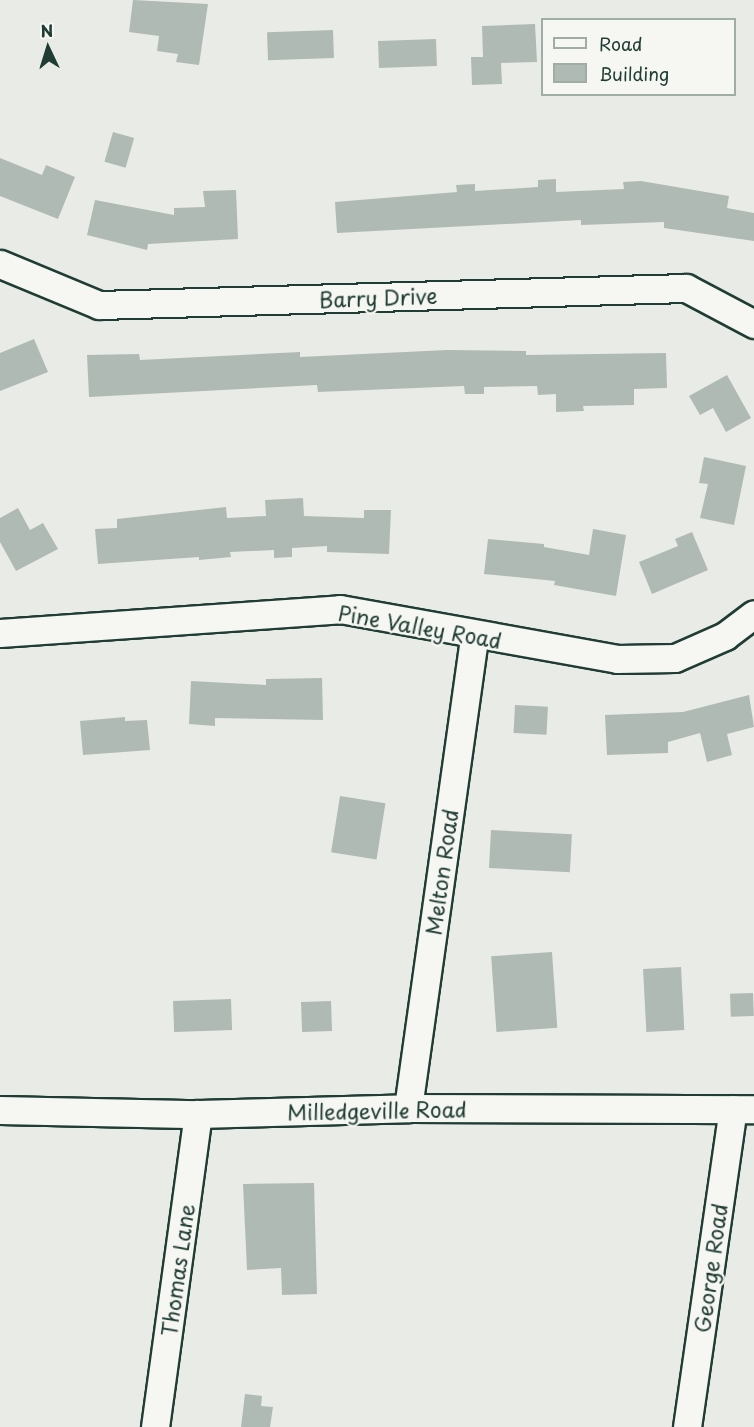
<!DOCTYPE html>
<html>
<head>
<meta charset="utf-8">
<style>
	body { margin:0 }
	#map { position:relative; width:754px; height:1427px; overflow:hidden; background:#e9ebe7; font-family:"Playpen Sans",sans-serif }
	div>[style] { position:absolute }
	.building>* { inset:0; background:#b0bab5; transform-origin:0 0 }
	.roads { filter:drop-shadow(2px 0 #1f3d34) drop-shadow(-2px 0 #1f3d34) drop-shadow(0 2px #1f3d34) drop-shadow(0 -2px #1f3d34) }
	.minor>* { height:27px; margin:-13.5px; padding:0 13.5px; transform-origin:13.5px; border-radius:13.5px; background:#f6f6f2 }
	span { translate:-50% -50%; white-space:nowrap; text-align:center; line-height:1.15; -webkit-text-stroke:4.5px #f6f6f2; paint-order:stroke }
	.street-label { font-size:21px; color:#1f3d34 }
	.legend { position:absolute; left:541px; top:18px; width:195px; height:78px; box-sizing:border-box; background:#f6f6f2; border:2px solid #a0aca6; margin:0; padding:8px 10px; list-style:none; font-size:18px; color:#1f3d34 }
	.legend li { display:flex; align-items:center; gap:12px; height:30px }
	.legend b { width:30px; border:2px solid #a0aca6 }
	.north { position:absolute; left:18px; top:18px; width:60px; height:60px; -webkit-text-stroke:4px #f6f6f2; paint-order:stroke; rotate:356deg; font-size:16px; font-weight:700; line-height:24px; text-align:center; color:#1f3d34 }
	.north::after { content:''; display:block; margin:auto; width:21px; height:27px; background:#1f3d34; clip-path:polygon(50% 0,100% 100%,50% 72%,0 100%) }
</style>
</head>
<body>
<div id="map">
	<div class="building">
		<i style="clip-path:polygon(133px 0,208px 4px,199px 65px,176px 62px,178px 54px,157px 51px,159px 36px,129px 32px)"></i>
		<i style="clip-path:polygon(535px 24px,537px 62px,501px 63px,502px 84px,472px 85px,471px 57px,483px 57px,482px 26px)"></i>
		<i style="left:333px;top:30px;width:28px;height:66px;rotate:88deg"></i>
		<i style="left:436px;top:39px;width:27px;height:58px;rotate:88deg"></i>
		<i style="left:113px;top:132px;width:22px;height:31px;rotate:16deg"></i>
		<i style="clip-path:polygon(0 158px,42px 175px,46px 165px,75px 177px,58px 219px,0 196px)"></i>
		<i style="clip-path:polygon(556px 179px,556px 192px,624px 189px,623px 182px,641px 181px,729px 196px,727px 208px,754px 213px,754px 241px,664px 228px,664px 222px,581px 225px,581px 220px,337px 233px,335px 202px,457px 192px,456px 185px,475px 184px,475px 191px,538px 187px,538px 180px)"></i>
		<i style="clip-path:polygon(236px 190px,238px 239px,148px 244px,147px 250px,87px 235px,95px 200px,174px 215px,174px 208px,205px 207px,203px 191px)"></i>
		<i style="clip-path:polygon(34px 339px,48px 372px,0 391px,0 353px)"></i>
		<i style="clip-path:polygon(447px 350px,526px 351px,526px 355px,666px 353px,667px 388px,634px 389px,634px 405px,583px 406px,584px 411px,556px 412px,556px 394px,538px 395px,537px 386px,484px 387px,484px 394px,465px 394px,464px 386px,318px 392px,317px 385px,89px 397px,87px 355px,139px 354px,140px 360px,300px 352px,300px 357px)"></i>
		<i style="clip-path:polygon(727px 375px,751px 418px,726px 432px,713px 408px,700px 415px,689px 396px)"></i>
		<i style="clip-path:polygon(704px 457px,746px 466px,734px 525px,700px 518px,708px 484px,699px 483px)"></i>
		<i style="clip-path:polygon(303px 498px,304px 516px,364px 518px,364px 510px,391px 510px,389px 554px,327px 552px,327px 546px,292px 548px,292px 557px,274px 558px,274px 550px,230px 552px,231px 557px,199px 560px,199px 557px,98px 564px,95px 529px,117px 528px,117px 519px,226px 507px,227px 518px,266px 516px,265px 500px)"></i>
		<i style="clip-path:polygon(18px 508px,30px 530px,43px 523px,58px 549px,16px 571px,0 542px,0 518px)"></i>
		<i style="clip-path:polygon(593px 529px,626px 535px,616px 596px,554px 585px,555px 581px,484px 574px,488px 539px,544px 544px,544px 547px,589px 555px)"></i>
		<i style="clip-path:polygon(692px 532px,708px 570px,652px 594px,639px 562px,678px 546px,675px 539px)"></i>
		<i style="clip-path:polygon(322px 678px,323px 720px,215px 718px,215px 726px,189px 724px,191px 681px,266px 685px,266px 679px)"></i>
		<i style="clip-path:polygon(749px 695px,754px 727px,727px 734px,732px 755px,707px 762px,700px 733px,668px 742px,668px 753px,607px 755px,605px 715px,683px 712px)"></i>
		<i style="left:515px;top:705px;width:33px;height:28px;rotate:3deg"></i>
		<i style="clip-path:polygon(125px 717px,125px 721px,147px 720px,150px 750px,83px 755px,80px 721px)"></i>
		<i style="left:340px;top:796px;width:46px;height:57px;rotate:9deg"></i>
		<i style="left:491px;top:830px;width:81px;height:38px;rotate:3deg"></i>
		<i style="left:552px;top:952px;width:76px;height:61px;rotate:86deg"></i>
		<i style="left:681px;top:967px;width:63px;height:38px;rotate:87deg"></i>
		<i style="left:753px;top:993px;width:23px;height:23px;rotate:88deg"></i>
		<i style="left:231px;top:999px;width:31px;height:58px;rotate:88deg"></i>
		<i style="left:331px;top:1001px;width:30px;height:30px;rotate:88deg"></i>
		<i style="clip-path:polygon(314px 1183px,317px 1294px,282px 1295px,281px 1268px,247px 1270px,243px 1184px)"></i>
		<i style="clip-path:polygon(245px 1394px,262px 1396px,261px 1406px,273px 1407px,270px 1427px,241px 1427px)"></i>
	</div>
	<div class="roads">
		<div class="minor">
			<i style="left:0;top:264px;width:107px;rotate:22.5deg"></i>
			<i style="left:99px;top:305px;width:587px;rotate:-1.66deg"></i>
			<i style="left:686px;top:288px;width:77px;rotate:27.9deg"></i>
			<i style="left:0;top:633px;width:341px;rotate:-4deg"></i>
			<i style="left:340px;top:609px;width:281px;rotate:10.2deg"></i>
			<i style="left:617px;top:659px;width:58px;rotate:-1deg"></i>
			<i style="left:675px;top:658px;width:55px;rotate:-23.7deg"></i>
			<i style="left:725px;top:636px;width:36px;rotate:-37deg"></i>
			<i style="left:408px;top:1108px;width:477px;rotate:-82deg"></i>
			<i style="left:0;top:1110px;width:198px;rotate:1.2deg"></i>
			<i style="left:198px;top:1114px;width:210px;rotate:-1.6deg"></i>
			<i style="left:408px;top:1108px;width:346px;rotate:0.2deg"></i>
			<i style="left:155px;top:1427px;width:316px;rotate:-82.2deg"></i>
			<i style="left:687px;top:1427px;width:321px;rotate:-81.8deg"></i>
		</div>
	</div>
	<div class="street-label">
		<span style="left:378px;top:297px;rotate:-2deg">Barry Drive</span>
		<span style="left:420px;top:626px;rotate:10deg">Pine Valley Road</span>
		<span style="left:441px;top:872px;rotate:-82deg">Melton Road</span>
		<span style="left:377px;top:1110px;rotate:-1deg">Milledgeville Road</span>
		<span style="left:710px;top:1268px;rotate:-82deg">George Road</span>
		<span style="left:177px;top:1270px;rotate:-82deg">Thomas Lane</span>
	</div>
	<ul class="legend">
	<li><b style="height:8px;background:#f6f6f2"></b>Road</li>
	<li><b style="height:16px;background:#b0bab5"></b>Building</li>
	</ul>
	<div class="north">N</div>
</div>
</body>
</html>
